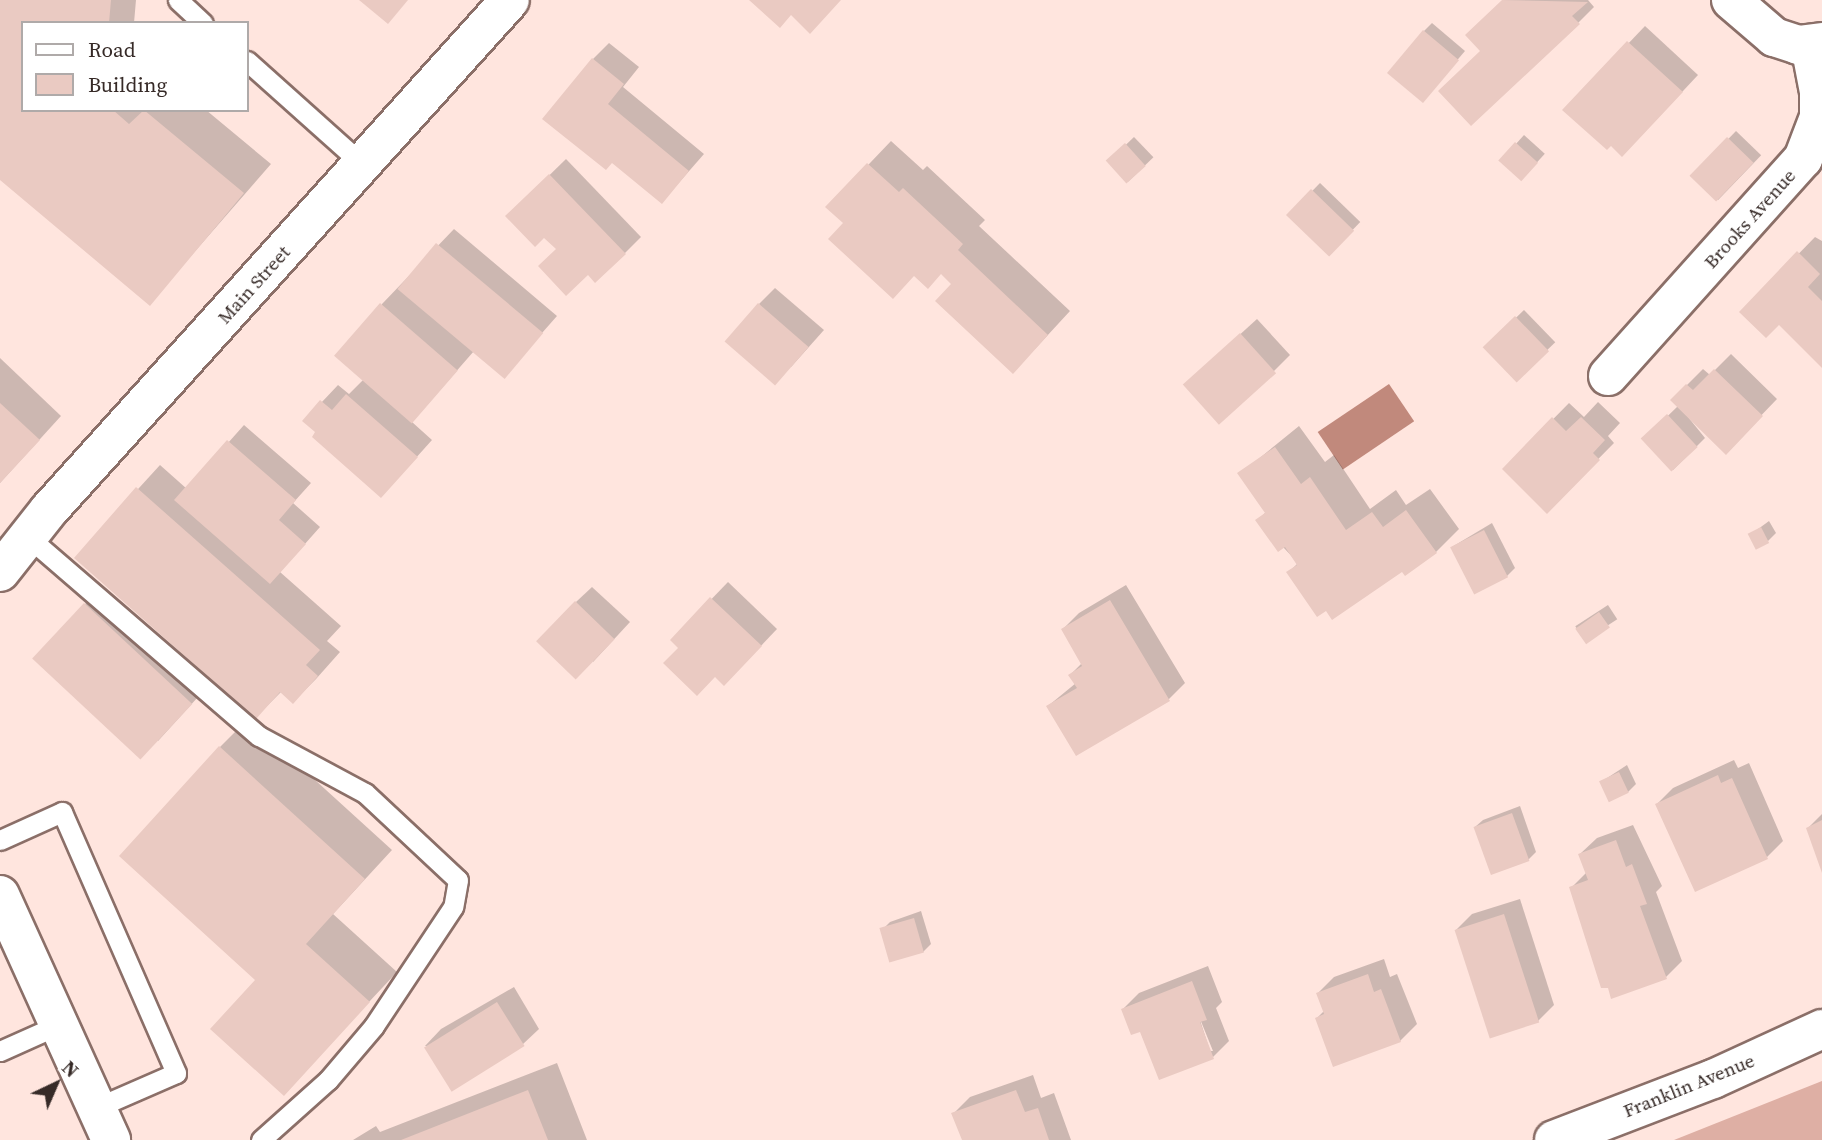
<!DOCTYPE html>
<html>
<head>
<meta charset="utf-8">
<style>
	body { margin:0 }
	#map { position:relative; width:1822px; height:1140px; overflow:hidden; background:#ffe5de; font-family:"Source Serif 4",serif }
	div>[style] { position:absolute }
	.green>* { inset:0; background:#deafa4 }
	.water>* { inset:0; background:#c1897c; transform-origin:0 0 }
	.shadow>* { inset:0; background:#0003; transform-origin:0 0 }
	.building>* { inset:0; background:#eacac2; transform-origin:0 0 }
	.roads { filter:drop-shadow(2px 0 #8b6f68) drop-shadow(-2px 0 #8b6f68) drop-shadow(0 2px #8b6f68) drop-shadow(0 -2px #8b6f68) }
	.lane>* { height:19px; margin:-9.5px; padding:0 9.5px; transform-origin:9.5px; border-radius:9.5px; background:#fff }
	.street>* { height:38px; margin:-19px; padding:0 19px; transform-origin:19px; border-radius:19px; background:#fff }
	.secondary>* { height:38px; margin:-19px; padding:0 19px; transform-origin:19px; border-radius:19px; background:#fff }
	span { translate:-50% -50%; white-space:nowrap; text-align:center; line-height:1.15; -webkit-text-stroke:6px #fff; paint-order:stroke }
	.street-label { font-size:19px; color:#362a27 }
	.legend { position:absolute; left:21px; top:21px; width:228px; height:91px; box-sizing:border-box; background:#fff; border:2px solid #afaaa9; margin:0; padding:9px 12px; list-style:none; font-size:21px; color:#362a27 }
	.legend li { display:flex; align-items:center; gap:14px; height:35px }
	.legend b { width:35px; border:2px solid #afaaa9 }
	.north { position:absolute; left:21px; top:1049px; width:70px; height:70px; -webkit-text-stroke:5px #fff; paint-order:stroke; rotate:44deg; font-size:19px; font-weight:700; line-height:28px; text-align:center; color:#362a27 }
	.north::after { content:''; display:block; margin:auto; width:24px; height:32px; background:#362a27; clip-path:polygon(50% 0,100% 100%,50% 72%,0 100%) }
</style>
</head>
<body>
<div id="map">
	<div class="green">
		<i style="clip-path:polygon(1822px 1081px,1822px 1140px,1674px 1140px)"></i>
	</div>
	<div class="water">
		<i style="left:1389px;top:384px;width:45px;height:86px;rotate:56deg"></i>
	</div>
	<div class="shadow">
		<i style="clip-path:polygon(0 0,136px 0,134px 23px,23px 23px,23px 110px,206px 110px,271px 164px,150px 303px,0 178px)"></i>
		<i style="clip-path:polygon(1503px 0,1588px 0,1594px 7px,1578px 23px,1482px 50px)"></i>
		<i style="clip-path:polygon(1432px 23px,1465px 51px,1430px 92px,1424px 31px)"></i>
		<i style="clip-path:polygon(1645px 26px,1698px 75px,1638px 139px,1565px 110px)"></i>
		<i style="clip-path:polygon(609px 43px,639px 67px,623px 87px,704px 154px,662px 202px,612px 161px,593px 59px)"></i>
		<i style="left:1736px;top:131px;width:35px;height:62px;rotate:44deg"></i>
		<i style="left:1524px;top:135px;width:28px;height:35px;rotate:42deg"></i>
		<i style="left:1134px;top:137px;width:28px;height:35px;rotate:46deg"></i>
		<i style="clip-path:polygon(891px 141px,923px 170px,927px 166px,985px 220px,979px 226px,1070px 311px,1035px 349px,942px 272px,845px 223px,828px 207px)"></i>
		<i style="clip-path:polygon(566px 159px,641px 237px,625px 253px,558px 249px,544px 235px,524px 200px)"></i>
		<i style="left:1320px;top:183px;width:56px;height:45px;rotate:44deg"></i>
		<i style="clip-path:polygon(454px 229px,557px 316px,504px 376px,474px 351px,412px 422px,432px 440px,397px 479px,304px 421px,338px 385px,349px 394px,364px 379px,382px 304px)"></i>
		<i style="clip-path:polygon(1815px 237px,1822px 241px,1822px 365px,1779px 323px,1742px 312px)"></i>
		<i style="clip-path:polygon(775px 288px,824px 330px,791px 367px,759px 304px)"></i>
		<i style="left:1524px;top:310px;width:45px;height:54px;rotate:46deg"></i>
		<i style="clip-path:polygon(1257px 319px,1290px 355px,1274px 371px,1202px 369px)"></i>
		<i style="clip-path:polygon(1731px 354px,1777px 399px,1726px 452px,1684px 412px,1705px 438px,1673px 470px,1644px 439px,1678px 406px,1672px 400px,1703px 369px,1710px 375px)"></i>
		<i style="clip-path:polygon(0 358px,61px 416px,0 483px)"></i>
		<i style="clip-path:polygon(1598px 402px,1620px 423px,1608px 436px,1614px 443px,1547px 511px,1504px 469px,1569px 403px,1584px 417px)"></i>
		<i style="clip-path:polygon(244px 425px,311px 483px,293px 503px,320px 527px,280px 572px,341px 626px,327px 641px,340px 652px,316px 679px,293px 702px,282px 691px,256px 717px,76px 557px,160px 465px,187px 489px)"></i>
		<i style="clip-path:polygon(1299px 426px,1325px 462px,1334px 455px,1370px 509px,1396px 490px,1406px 505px,1430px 489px,1459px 529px,1436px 552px,1326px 609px,1289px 572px,1298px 563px,1258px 520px,1266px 512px,1240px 474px)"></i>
		<i style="clip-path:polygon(1769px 521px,1776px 533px,1768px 541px,1750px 535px)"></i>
		<i style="clip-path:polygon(1492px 523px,1515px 568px,1507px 576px,1452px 547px)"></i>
		<i style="clip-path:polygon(728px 582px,777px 629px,740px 668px,672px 640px)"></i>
		<i style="clip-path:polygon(1126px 585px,1185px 683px,1169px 699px,1048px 706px,1076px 683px,1070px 675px,1082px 663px,1063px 629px,1079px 613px)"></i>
		<i style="clip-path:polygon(592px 587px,630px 622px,593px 662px,576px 602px)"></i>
		<i style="clip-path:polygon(101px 588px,208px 686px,158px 741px,85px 604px)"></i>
		<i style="left:1608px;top:605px;width:17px;height:39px;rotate:57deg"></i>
		<i style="clip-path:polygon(248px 719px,392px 850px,333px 914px,397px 972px,284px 1093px,258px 980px,220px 747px)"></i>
		<i style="clip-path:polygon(1734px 760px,1738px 768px,1749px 763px,1783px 841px,1767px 857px,1657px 804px,1673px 788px)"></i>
		<i style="clip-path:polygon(1627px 765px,1636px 784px,1628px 792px,1601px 782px)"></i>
		<i style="clip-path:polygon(1520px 806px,1536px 852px,1528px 860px,1475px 827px,1483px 820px)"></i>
		<i style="clip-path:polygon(1822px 814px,1822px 869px,1808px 828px)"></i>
		<i style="clip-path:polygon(1633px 825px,1662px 886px,1656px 892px,1682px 961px,1666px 977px,1609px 986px,1571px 888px,1587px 872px,1580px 854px,1597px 838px)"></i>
		<i style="clip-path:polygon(1520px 899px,1554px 1005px,1538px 1021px,1456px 930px,1472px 914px)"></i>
		<i style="clip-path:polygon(921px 911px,931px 944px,923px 952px,882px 930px,890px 922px)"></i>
		<i style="clip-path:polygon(1384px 959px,1390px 977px,1397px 974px,1417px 1024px,1400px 1041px,1317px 1018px,1325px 1010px,1318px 993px,1334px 977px)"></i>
		<i style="clip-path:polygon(evenodd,1208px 966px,1222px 1002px,1216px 1008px,1229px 1041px,1213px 1057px,1141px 1030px,1123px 1009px,1139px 993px,1208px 966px,1198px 1014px,1213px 1051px,1210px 1051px,1198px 1014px)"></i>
		<i style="clip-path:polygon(514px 987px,539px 1029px,522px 1045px,425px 1046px,441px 1029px)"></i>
		<i style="clip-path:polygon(557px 1063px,587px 1140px,353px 1140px,376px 1126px,380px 1132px)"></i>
		<i style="clip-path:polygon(1033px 1075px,1041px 1098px,1054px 1093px,1071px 1140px,963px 1140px,954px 1113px,970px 1097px)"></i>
	</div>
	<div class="building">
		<i style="clip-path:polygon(0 0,111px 0,109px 23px,23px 23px,23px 110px,113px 110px,129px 124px,144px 110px,244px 193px,150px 306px,0 180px)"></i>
		<i style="clip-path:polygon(359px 0,408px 0,388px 24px)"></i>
		<i style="clip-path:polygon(749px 0,841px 0,810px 34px,791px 15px,780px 28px)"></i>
		<i style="clip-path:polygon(1502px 0,1588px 2px,1572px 16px,1580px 24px,1471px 126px,1438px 91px,1480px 51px,1465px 35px)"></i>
		<i style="left:1423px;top:30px;width:47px;height:56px;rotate:40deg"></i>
		<i style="clip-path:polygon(1627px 41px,1683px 92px,1622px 157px,1611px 146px,1607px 150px,1562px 110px)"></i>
		<i style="clip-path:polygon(592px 58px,624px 84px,608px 104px,689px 171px,662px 204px,612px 163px,606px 170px,542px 119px)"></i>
		<i style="left:1727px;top:137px;width:37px;height:54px;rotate:44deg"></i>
		<i style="left:1515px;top:142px;width:31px;height:25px;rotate:42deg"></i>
		<i style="left:1125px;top:143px;width:31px;height:26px;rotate:48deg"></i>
		<i style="clip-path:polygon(867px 163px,899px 192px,903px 188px,963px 244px,958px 250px,1048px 335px,1013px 374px,935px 301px,951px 284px,941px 274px,928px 289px,914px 276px,893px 299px,828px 239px,843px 223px,825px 207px)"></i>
		<i style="clip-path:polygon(549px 174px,626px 254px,595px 283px,588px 275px,566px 296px,538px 266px,556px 249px,544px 238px,535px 247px,505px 216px)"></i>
		<i style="left:1311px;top:189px;width:60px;height:36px;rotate:44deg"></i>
		<i style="left:436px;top:243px;width:140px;height:60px;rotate:40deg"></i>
		<i style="clip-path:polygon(1797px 251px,1820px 274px,1808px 287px,1822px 301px,1822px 368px,1779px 325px,1766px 338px,1739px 312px)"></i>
		<i style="left:380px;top:303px;width:103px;height:70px;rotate:41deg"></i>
		<i style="left:758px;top:303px;width:67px;height:51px;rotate:41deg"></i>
		<i style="left:1515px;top:316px;width:49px;height:45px;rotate:46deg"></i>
		<i style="left:1240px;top:333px;width:54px;height:77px;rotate:48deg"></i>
		<i style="clip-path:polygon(1714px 369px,1763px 416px,1726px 455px,1670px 400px,1686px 384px,1693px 390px)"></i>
		<i style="clip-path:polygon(346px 394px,418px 457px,381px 498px,312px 437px,315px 432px,302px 421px,320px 400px,332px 410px)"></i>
		<i style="clip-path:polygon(0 403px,40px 440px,0 483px)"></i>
		<i style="left:1667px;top:414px;width:45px;height:36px;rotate:47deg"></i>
		<i style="clip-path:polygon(1552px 417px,1566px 431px,1581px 417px,1605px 440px,1593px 453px,1600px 460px,1547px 514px,1502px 469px)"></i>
		<i style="clip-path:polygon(227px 440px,296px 500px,279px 520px,306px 544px,270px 584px,174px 500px)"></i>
		<i style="clip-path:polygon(1275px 447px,1301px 484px,1310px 477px,1346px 530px,1372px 512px,1383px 527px,1406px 510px,1437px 553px,1405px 576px,1402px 572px,1332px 620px,1326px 611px,1317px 617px,1286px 572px,1297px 565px,1285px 547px,1278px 552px,1255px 520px,1265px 513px,1237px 473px)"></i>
		<i style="clip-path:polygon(136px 487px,320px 650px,306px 665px,318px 676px,293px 704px,280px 692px,256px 719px,74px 558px)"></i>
		<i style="left:1761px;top:527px;width:18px;height:15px;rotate:63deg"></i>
		<i style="left:1484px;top:530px;width:53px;height:38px;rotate:63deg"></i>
		<i style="clip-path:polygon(710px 597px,762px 646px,724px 686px,715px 677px,697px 696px,663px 663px,678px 648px,670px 640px)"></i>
		<i style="clip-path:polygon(1110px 600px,1170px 701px,1076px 756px,1046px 706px,1077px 688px,1068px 675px,1082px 666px,1061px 629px)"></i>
		<i style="left:575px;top:601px;width:55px;height:56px;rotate:44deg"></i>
		<i style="left:84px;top:603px;width:148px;height:76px;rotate:43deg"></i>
		<i style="left:1599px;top:612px;width:19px;height:29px;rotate:55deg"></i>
		<i style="clip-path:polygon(219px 746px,365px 879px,306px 944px,370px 1002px,284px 1096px,210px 1029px,255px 980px,119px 856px)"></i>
		<i style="left:1619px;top:772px;width:23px;height:22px;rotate:65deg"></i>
		<i style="clip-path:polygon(1718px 775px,1721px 783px,1732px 778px,1768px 859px,1695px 892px,1655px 804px)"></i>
		<i style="left:1512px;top:813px;width:51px;height:41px;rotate:70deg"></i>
		<i style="clip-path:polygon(1822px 820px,1822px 873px,1806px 828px)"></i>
		<i style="clip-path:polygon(1616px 840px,1626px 867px,1632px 864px,1647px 904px,1640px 906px,1667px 979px,1611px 999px,1608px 988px,1601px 988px,1569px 887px,1588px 880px,1578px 854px)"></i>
		<i style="left:1504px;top:914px;width:114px;height:52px;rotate:72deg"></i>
		<i style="left:914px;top:918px;width:36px;height:36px;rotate:74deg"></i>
		<i style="clip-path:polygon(1368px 974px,1374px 992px,1381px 989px,1401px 1042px,1333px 1067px,1315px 1018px,1324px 1014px,1316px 993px)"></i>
		<i style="clip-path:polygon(1192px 981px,1207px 1020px,1200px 1022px,1214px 1059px,1159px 1080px,1140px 1032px,1131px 1035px,1121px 1009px)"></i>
		<i style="left:497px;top:1002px;width:52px;height:86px;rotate:58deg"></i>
		<i style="clip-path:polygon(528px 1090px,548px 1140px,401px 1140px)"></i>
		<i style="clip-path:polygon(1016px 1090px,1025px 1112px,1038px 1108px,1049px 1140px,962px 1140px,951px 1113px)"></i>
	</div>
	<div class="roads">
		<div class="lane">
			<i style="left:178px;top:0;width:34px;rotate:43deg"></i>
			<i style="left:247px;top:61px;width:154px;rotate:41.8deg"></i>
			<i style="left:27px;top:536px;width:306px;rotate:40.8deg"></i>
			<i style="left:259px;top:736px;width:120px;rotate:28.3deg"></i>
			<i style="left:365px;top:793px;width:127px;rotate:43.1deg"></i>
			<i style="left:458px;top:880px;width:27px;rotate:100deg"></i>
			<i style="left:453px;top:907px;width:143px;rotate:123.6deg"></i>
			<i style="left:374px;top:1026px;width:71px;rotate:130.4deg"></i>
			<i style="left:328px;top:1080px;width:90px;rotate:138.2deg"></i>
			<i style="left:0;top:840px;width:68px;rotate:-24.3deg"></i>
			<i style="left:62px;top:812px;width:285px;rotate:66.4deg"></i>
			<i style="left:176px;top:1073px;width:87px;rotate:156.4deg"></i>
			<i style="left:0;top:1051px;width:64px;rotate:-24.1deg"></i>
		</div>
		<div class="street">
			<i style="left:1731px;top:0;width:57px;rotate:40.7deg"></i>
			<i style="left:1774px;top:37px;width:25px;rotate:18deg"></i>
			<i style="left:1798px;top:45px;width:24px;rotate:-7deg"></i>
			<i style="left:1608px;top:376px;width:292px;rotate:-48.1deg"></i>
			<i style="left:1803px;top:159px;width:45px;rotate:-69.1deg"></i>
			<i style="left:1819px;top:117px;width:25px;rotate:-90deg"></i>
			<i style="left:1819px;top:92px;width:48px;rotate:-100.8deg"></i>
			<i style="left:1554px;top:1140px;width:170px;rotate:-21deg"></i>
			<i style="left:1713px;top:1079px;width:120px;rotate:-24.6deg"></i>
		</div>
		<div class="secondary">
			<i style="left:0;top:572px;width:79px;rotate:-51.7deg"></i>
			<i style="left:49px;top:510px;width:687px;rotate:-47.89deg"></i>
			<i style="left:0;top:895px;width:269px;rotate:65.6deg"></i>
		</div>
	</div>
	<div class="street-label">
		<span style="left:1750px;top:219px;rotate:-48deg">Brooks Avenue</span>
		<span style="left:254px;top:285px;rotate:-48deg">Main Street</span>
		<span style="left:1689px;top:1086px;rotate:-22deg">Franklin Avenue</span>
	</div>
	<ul class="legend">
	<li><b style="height:9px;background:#fff"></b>Road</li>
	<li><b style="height:19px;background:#eacac2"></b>Building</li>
	</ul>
	<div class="north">N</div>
</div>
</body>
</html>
